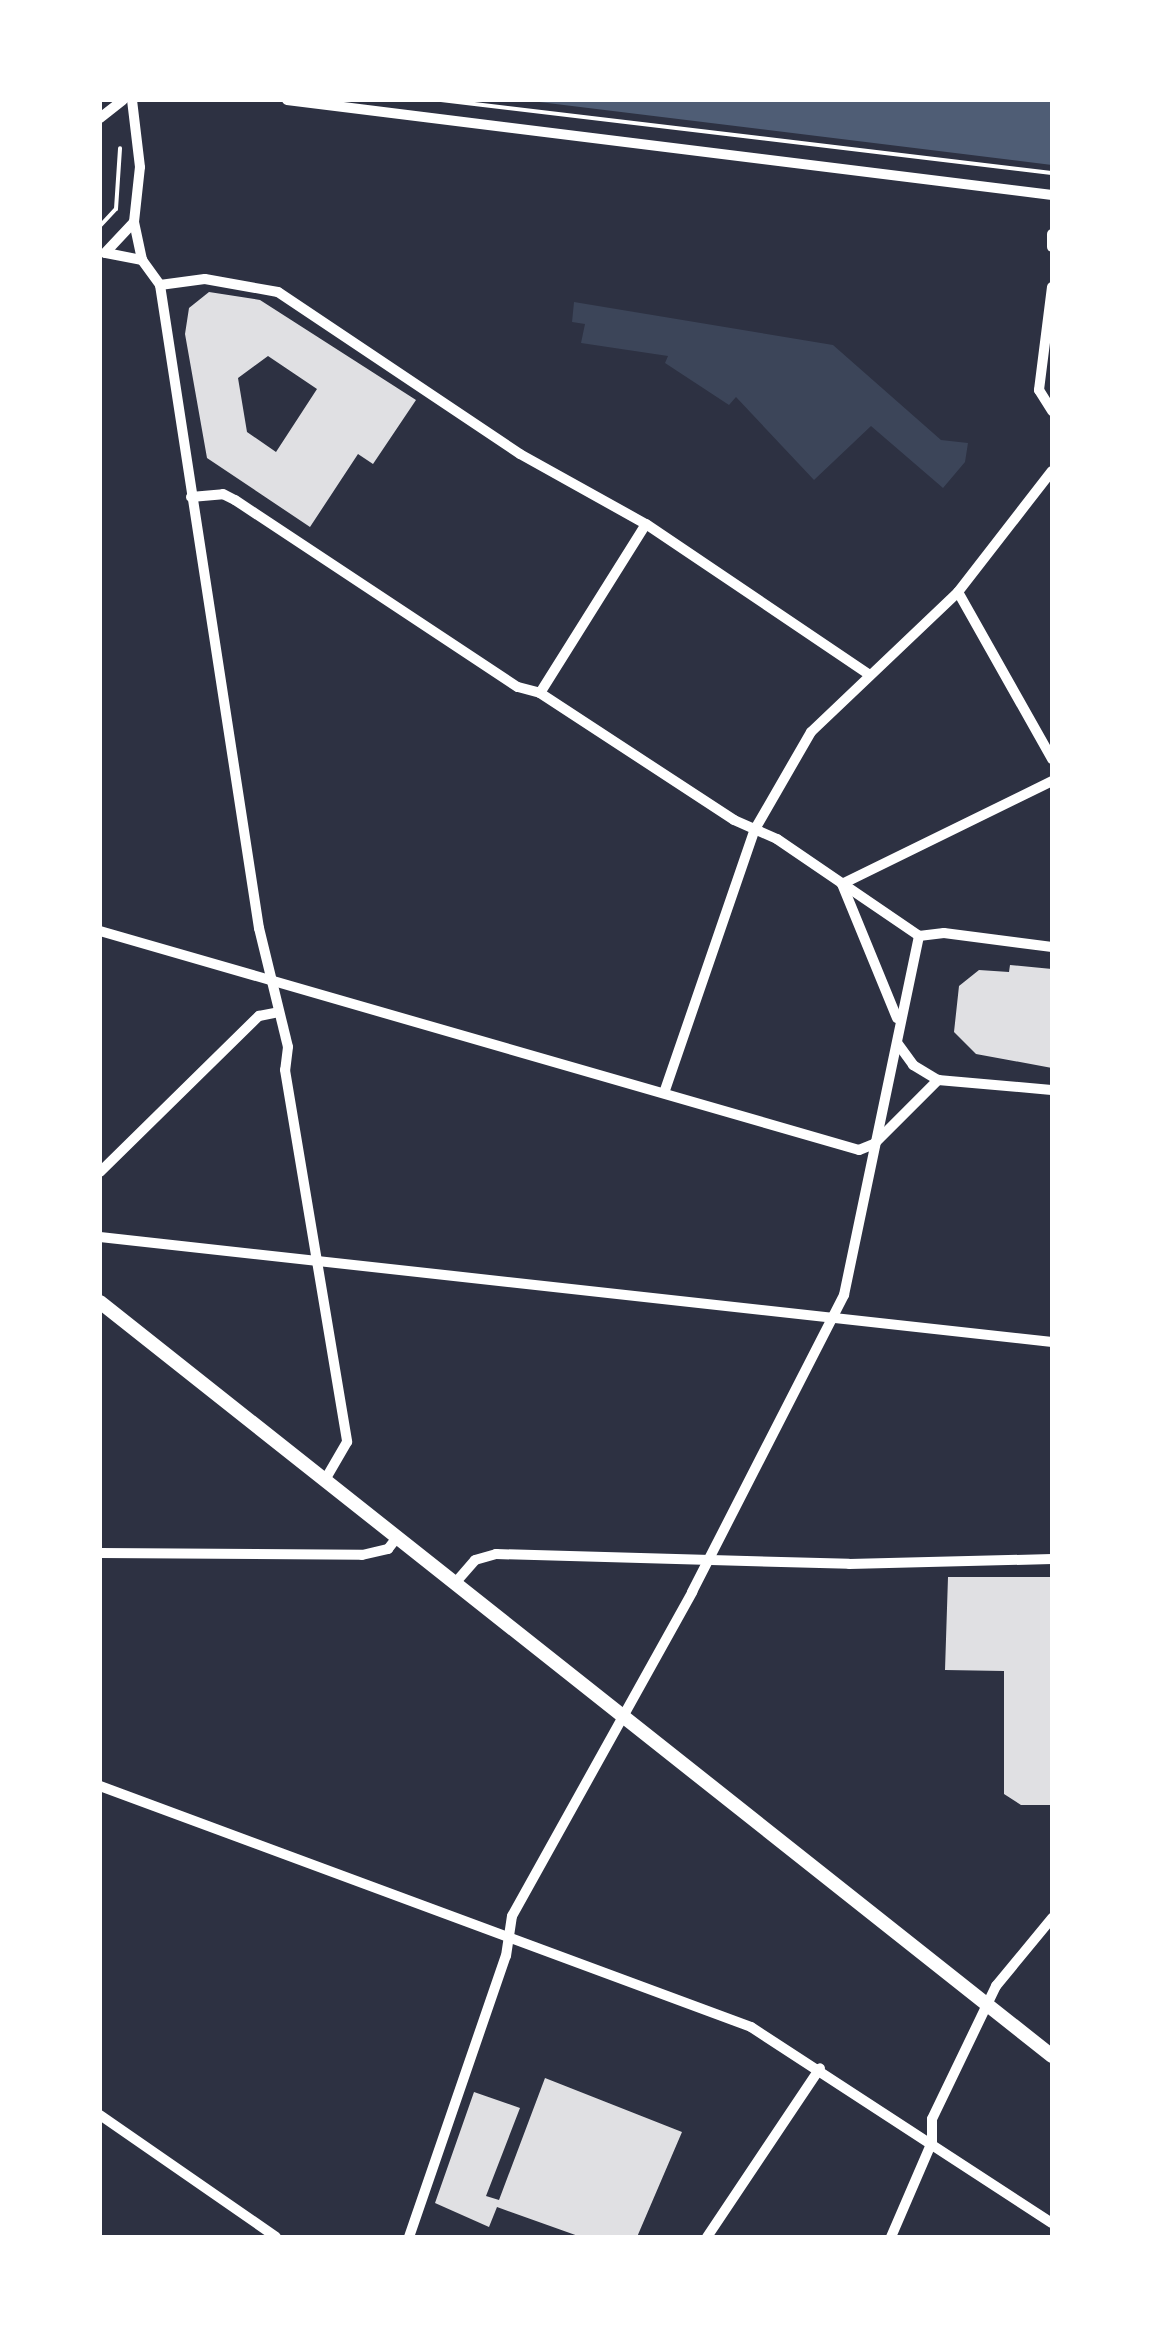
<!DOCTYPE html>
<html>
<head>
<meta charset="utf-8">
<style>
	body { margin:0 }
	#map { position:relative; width:1152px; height:2337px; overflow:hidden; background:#2d3142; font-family:Lora,serif }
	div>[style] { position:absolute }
	.green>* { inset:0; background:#3c4559 }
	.water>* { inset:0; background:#4f5d75 }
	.building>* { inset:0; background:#e0e0e3 }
	.path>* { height:4px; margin:-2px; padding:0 2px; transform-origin:2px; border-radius:2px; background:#fff }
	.minor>* { height:10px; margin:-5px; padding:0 5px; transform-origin:5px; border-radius:5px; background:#fff }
	.tertiary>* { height:14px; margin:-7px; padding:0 7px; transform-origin:7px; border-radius:7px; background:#fff }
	span { translate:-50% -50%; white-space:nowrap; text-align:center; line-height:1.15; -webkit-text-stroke:9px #fff; paint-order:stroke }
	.frame { position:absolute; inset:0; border:102px solid #fff; pointer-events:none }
</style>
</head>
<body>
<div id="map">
	<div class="green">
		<i style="clip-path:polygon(574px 302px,833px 345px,941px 440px,968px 443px,965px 462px,943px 488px,871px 426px,814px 480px,736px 397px,729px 405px,665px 363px,668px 356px,581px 343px,585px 324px,572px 322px)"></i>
	</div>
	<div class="water">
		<i style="clip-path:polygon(523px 100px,1052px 100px,1052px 165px)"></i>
	</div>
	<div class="building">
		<i style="clip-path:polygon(evenodd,209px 292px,260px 300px,416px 400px,373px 464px,358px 454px,310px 527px,207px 458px,185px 334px,189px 308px,209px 292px,268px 356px,317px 389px,276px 452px,247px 432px,238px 378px,268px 356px)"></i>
		<i style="clip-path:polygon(1010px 965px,1052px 969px,1052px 1068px,976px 1054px,954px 1032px,959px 986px,979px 970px,1009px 972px)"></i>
		<i style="clip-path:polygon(948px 1577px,1052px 1577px,1052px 1805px,1021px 1805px,1004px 1794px,1004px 1671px,945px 1670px)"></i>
		<i style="clip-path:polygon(545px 2078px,682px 2132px,637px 2237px,581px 2237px,497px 2207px,489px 2227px,435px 2203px,474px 2092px,520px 2108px,486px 2196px,499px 2200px)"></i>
	</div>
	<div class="path">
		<i style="left:441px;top:100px;width:615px;rotate:6.81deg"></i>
		<i style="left:100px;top:226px;width:23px;rotate:-47deg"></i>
		<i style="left:116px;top:209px;width:61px;rotate:-86.2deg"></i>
	</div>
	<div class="minor">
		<i style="left:287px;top:100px;width:771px;rotate:7.08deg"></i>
		<i style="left:100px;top:118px;width:29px;rotate:-38deg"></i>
		<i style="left:134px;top:222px;width:39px;rotate:78deg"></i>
		<i style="left:142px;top:260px;width:31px;rotate:54deg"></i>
		<i style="left:160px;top:285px;width:651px;rotate:81.25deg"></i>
		<i style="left:259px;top:928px;width:122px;rotate:76.3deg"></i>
		<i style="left:288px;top:1047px;width:23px;rotate:97deg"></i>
		<i style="left:285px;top:1070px;width:377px;rotate:80.5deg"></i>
		<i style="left:347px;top:1442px;width:44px;rotate:120.1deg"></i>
		<i style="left:1052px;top:234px;width:13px;rotate:90deg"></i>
		<i style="left:105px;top:253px;width:42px;rotate:-46.9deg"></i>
		<i style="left:134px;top:222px;width:55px;rotate:-83.8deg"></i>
		<i style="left:140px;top:167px;width:67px;rotate:-96.8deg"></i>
		<i style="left:106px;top:253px;width:37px;rotate:11deg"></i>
		<i style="left:160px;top:285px;width:45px;rotate:-7.6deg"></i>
		<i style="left:205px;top:279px;width:74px;rotate:10.1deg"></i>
		<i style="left:278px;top:292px;width:291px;rotate:33.8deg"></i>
		<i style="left:520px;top:454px;width:144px;rotate:29.1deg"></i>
		<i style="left:646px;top:524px;width:267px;rotate:34deg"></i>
		<i style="left:1052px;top:287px;width:104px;rotate:97.2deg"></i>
		<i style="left:1039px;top:390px;width:25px;rotate:58deg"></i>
		<i style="left:191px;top:497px;width:32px;rotate:-5deg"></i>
		<i style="left:223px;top:494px;width:13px;rotate:27deg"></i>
		<i style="left:235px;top:500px;width:339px;rotate:33.5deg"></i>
		<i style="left:518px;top:687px;width:23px;rotate:15deg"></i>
		<i style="left:540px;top:693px;width:232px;rotate:33.2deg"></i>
		<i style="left:734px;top:820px;width:47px;rotate:23.8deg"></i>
		<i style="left:777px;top:839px;width:172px;rotate:34.3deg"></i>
		<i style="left:958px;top:592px;width:192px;rotate:60.6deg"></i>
		<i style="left:540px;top:693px;width:199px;rotate:-57.9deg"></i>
		<i style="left:842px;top:884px;width:234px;rotate:-26.1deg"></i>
		<i style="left:842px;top:884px;width:145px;rotate:67.7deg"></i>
		<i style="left:100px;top:931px;width:790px;rotate:16.09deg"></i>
		<i style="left:859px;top:1150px;width:16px;rotate:-22deg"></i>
		<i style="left:874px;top:1144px;width:91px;rotate:-45deg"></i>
		<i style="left:919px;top:936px;width:25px;rotate:-7deg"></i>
		<i style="left:944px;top:933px;width:109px;rotate:7.4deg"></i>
		<i style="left:898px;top:1044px;width:26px;rotate:54deg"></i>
		<i style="left:913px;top:1065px;width:29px;rotate:31deg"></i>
		<i style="left:938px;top:1080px;width:114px;rotate:5deg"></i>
		<i style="left:664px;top:1093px;width:279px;rotate:-71deg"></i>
		<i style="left:755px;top:829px;width:112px;rotate:-60deg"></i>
		<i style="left:811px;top:732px;width:203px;rotate:-43.6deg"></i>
		<i style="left:958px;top:592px;width:153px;rotate:-52.2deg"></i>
		<i style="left:100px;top:1172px;width:223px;rotate:-44.5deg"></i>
		<i style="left:259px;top:1016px;width:20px;rotate:-11deg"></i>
		<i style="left:100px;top:1237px;width:958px;rotate:6.29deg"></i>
		<i style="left:100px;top:1553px;width:262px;rotate:0.4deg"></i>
		<i style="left:362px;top:1555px;width:27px;rotate:-13deg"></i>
		<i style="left:388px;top:1549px;width:16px;rotate:-52deg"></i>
		<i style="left:456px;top:1582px;width:29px;rotate:-49deg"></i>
		<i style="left:475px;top:1560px;width:22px;rotate:-16deg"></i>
		<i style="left:496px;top:1554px;width:353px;rotate:1.6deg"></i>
		<i style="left:849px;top:1564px;width:203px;rotate:-1.4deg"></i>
		<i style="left:100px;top:1786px;width:694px;rotate:20.31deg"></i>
		<i style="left:751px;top:2027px;width:359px;rotate:33.1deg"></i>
		<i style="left:100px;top:2115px;width:214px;rotate:34.7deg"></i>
		<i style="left:409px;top:2237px;width:297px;rotate:-71deg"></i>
		<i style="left:506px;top:1956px;width:40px;rotate:-81.5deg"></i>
		<i style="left:512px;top:1916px;width:371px;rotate:-60.9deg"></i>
		<i style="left:692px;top:1592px;width:334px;rotate:-62.9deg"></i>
		<i style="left:844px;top:1295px;width:367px;rotate:-78.2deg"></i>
		<i style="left:707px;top:2237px;width:203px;rotate:-56.2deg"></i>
		<i style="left:891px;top:2237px;width:103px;rotate:-66.7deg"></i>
		<i style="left:932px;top:2142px;width:23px;rotate:-90deg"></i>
		<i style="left:932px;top:2119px;width:148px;rotate:-64.3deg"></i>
		<i style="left:996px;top:1986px;width:88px;rotate:-50.5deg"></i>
	</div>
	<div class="tertiary">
		<i style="left:100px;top:1302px;width:1214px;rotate:38.38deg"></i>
	</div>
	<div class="frame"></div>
</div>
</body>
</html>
